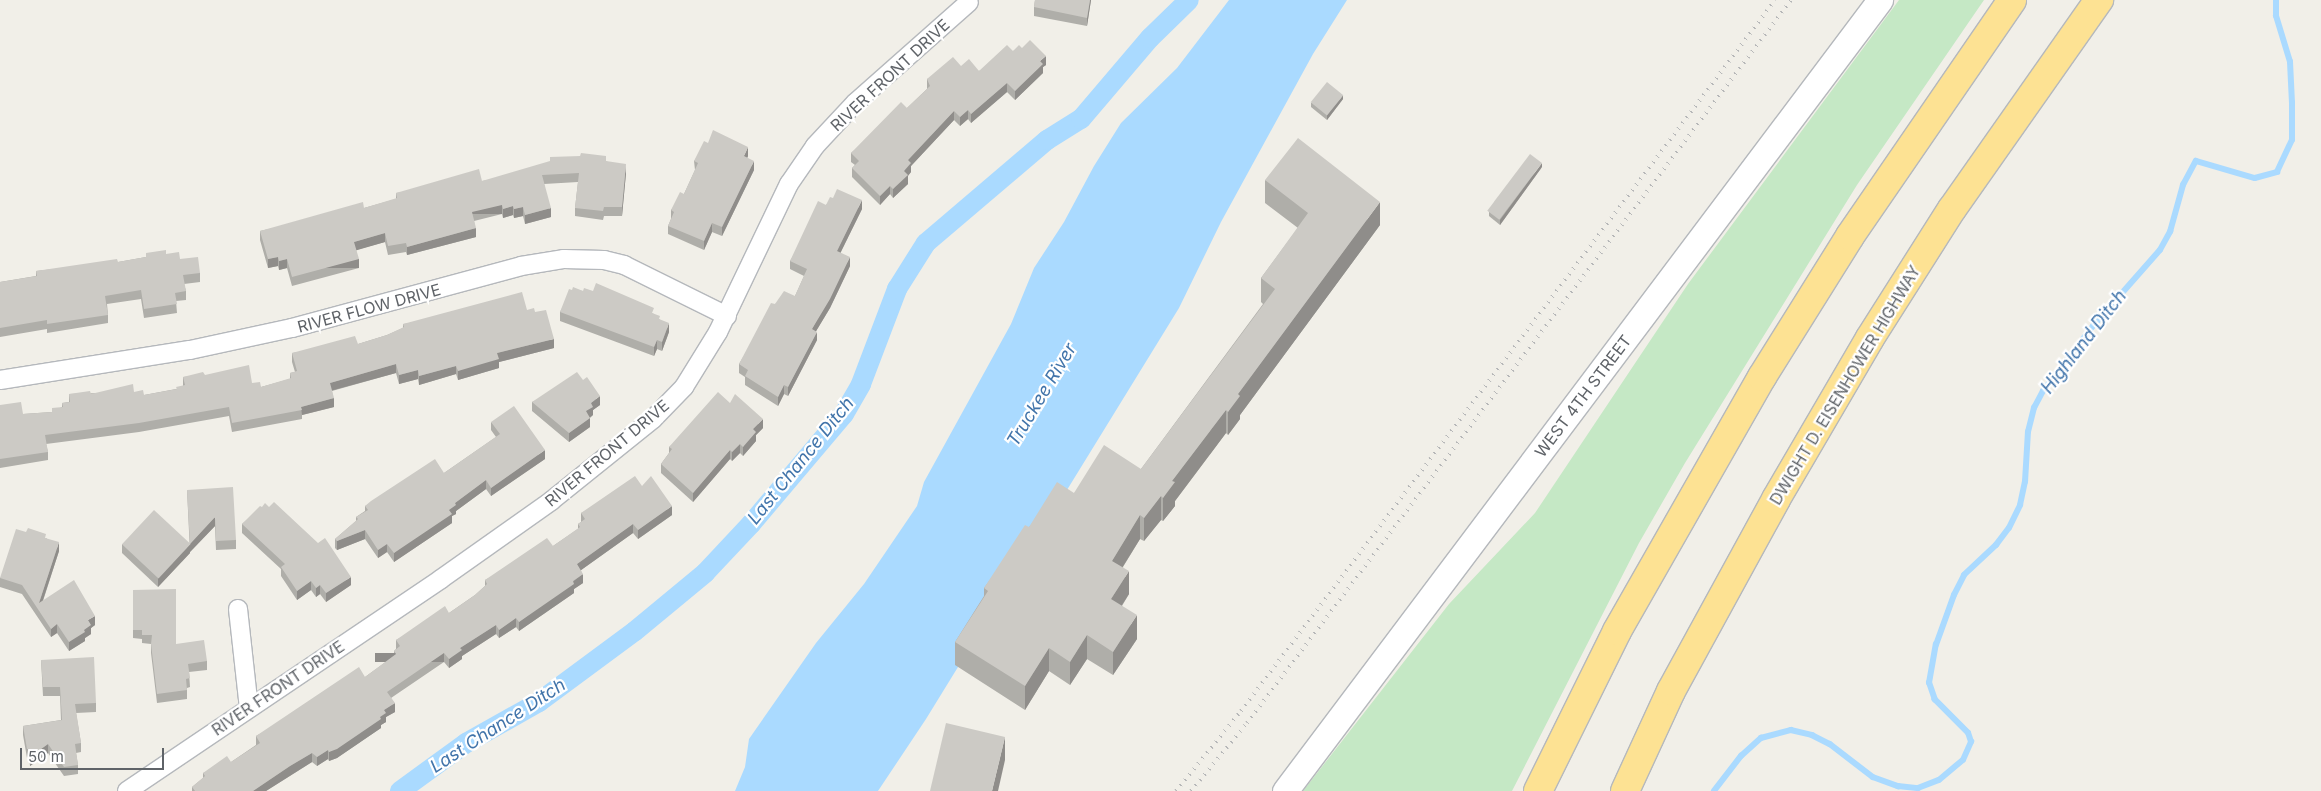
<!DOCTYPE html>
<html>
<head>
<meta charset="utf-8">
<style>
	body { margin:0 }
	#map { position:relative; width:2321px; height:791px; overflow:hidden; background:#f1efe8; font-family:Inter,sans-serif }
	div>[style] { position:absolute }
	.green>* { inset:0; background:#c5e8c5 }
	.water>* { inset:0; background:#aadaff }
	.stream>* { height:5.5px; margin:-2.75px; padding:0 2.75px; transform-origin:2.75px; border-radius:2.75px; background:#aadaff }
	.canal>* { height:20px; margin:-10px; padding:0 10px; transform-origin:10px; border-radius:10px; background:#aadaff }
	.roads { filter:drop-shadow(1px 0 #b5b8bc) drop-shadow(-1px 0 #b5b8bc) drop-shadow(0 1px #b5b8bc) drop-shadow(0 -1px #b5b8bc) }
	.street>* { height:18px; margin:-9px; padding:0 9px; transform-origin:9px; border-radius:9px; background:#fff }
	.secondary>* { height:25px; margin:-12.5px; padding:0 12.5px; transform-origin:12.5px; border-radius:12.5px; background:#fff }
	.highway>* { height:28px; margin:-14px; padding:0 14px; transform-origin:14px; border-radius:14px; background:#fde293 }
	.rail>* { height:4px; margin-top:-2px; transform-origin:0; background:repeating-linear-gradient(90deg,#b6b7b8 0 1px,transparent 0 7px) }
	.wall>* { inset:0; background:#afaea9 }
	.shaded-wall>* { inset:0; background:#8f8d8a; transform-origin:0 0 }
	.building>* { inset:0; background:#cccac5; transform-origin:0 0 }
	span { translate:-50% -50%; white-space:nowrap; text-align:center; line-height:1.15; -webkit-text-stroke:4.5px #fff; paint-order:stroke }
	.street-label { font-size:16px; color:#5f6368 }
	.water-label { font-size:18px; color:#4174aa; font-style:italic }
	.scale { position:absolute; left:20px; top:748px; width:144px; height:22px; box-sizing:border-box; border:2px solid #5f6368; border-top:0; padding-left:6px; font-size:15px; line-height:18px; white-space:nowrap; color:#5f6368; -webkit-text-stroke:4px #fff; paint-order:stroke }
</style>
</head>
<body>
<div id="map">
	<div class="green">
		<i style="clip-path:polygon(1899px 0,1984px 0,1857px 185px,1685px 463px,1639px 543px,1512px 791px,1303px 791px,1449px 604px,1535px 513px,1688px 284px)"></i>
	</div>
	<div class="water">
		<i style="clip-path:polygon(1229px 0,1347px 0,1313px 54px,1221px 222px,1179px 308px,926px 719px,878px 791px,735px 791px,745px 767px,749px 739px,816px 643px,864px 584px,917px 506px,924px 482px,1011px 324px,1034px 268px,1064px 222px,1094px 166px,1121px 123px,1177px 68px)"></i>
	</div>
	<div class="stream">
		<i style="left:1714px;top:791px;width:44px;rotate:-52.4deg"></i>
		<i style="left:1741px;top:756px;width:27px;rotate:-42deg"></i>
		<i style="left:1761px;top:738px;width:31px;rotate:-15deg"></i>
		<i style="left:1791px;top:730px;width:22px;rotate:13deg"></i>
		<i style="left:1812px;top:735px;width:20px;rotate:27deg"></i>
		<i style="left:1830px;top:744px;width:54px;rotate:37.5deg"></i>
		<i style="left:1873px;top:777px;width:27px;rotate:20deg"></i>
		<i style="left:1898px;top:786px;width:20px;rotate:6deg"></i>
		<i style="left:1918px;top:788px;width:22px;rotate:-21deg"></i>
		<i style="left:1939px;top:780px;width:31px;rotate:-40deg"></i>
		<i style="left:1963px;top:760px;width:20px;rotate:-66deg"></i>
		<i style="left:1971px;top:742px;width:9px;rotate:-108deg"></i>
		<i style="left:1968px;top:733px;width:47px;rotate:-135deg"></i>
		<i style="left:1935px;top:700px;width:18px;rotate:-109deg"></i>
		<i style="left:1929px;top:683px;width:39px;rotate:-80deg"></i>
		<i style="left:1936px;top:645px;width:53px;rotate:-70.2deg"></i>
		<i style="left:1954px;top:595px;width:22px;rotate:-63deg"></i>
		<i style="left:1964px;top:575px;width:44px;rotate:-43.2deg"></i>
		<i style="left:1996px;top:545px;width:21px;rotate:-53deg"></i>
		<i style="left:2009px;top:528px;width:25px;rotate:-64deg"></i>
		<i style="left:2020px;top:505px;width:24px;rotate:-78deg"></i>
		<i style="left:2025px;top:482px;width:50px;rotate:-86.6deg"></i>
		<i style="left:2028px;top:432px;width:25px;rotate:-76deg"></i>
		<i style="left:2034px;top:408px;width:19px;rotate:-62deg"></i>
		<i style="left:2043px;top:391px;width:82px;rotate:-52.4deg"></i>
		<i style="left:2093px;top:326px;width:101px;rotate:-48.6deg"></i>
		<i style="left:2160px;top:250px;width:21px;rotate:-61deg"></i>
		<i style="left:2170px;top:232px;width:49px;rotate:-74.5deg"></i>
		<i style="left:2183px;top:185px;width:27px;rotate:-62deg"></i>
		<i style="left:2196px;top:161px;width:61px;rotate:16.1deg"></i>
		<i style="left:2255px;top:178px;width:23px;rotate:-15deg"></i>
		<i style="left:2277px;top:172px;width:35px;rotate:-65deg"></i>
		<i style="left:2292px;top:140px;width:37px;rotate:-90deg"></i>
		<i style="left:2292px;top:103px;width:41px;rotate:-92.8deg"></i>
		<i style="left:2290px;top:62px;width:48px;rotate:-106.9deg"></i>
		<i style="left:2276px;top:16px;width:16px;rotate:-90deg"></i>
	</div>
	<div class="canal">
		<i style="left:400px;top:791px;width:82px;rotate:-36deg"></i>
		<i style="left:466px;top:743px;width:84px;rotate:-29.3deg"></i>
		<i style="left:539px;top:702px;width:119px;rotate:-36.5deg"></i>
		<i style="left:635px;top:631px;width:91px;rotate:-39.6deg"></i>
		<i style="left:705px;top:573px;width:67px;rotate:-46.8deg"></i>
		<i style="left:751px;top:524px;width:144px;rotate:-49.8deg"></i>
		<i style="left:844px;top:414px;width:34px;rotate:-60deg"></i>
		<i style="left:861px;top:384px;width:102px;rotate:-69.2deg"></i>
		<i style="left:897px;top:289px;width:54px;rotate:-57.8deg"></i>
		<i style="left:926px;top:243px;width:159px;rotate:-40.4deg"></i>
		<i style="left:1047px;top:140px;width:40px;rotate:-32deg"></i>
		<i style="left:1081px;top:119px;width:106px;rotate:-49.6deg"></i>
		<i style="left:1150px;top:38px;width:54px;rotate:-44.3deg"></i>
	</div>
	<div class="roads">
		<div class="street">
			<i style="left:0;top:380px;width:192px;rotate:-9deg"></i>
			<i style="left:190px;top:350px;width:104px;rotate:-12.2deg"></i>
			<i style="left:292px;top:328px;width:237px;rotate:-15.1deg"></i>
			<i style="left:521px;top:266px;width:44px;rotate:-9.2deg"></i>
			<i style="left:564px;top:259px;width:40px;rotate:1.4deg"></i>
			<i style="left:604px;top:260px;width:21px;rotate:14deg"></i>
			<i style="left:624px;top:265px;width:115px;rotate:26.3deg"></i>
			<i style="left:238px;top:609px;width:100px;rotate:83.7deg"></i>
			<i style="left:127px;top:791px;width:379px;rotate:-34deg"></i>
			<i style="left:441px;top:579px;width:135px;rotate:-35.3deg"></i>
			<i style="left:551px;top:501px;width:131px;rotate:-38.8deg"></i>
			<i style="left:653px;top:419px;width:45px;rotate:-45.9deg"></i>
			<i style="left:684px;top:387px;width:65px;rotate:-58.3deg"></i>
			<i style="left:718px;top:332px;width:164px;rotate:-64.4deg"></i>
			<i style="left:789px;top:184px;width:46px;rotate:-55.6deg"></i>
			<i style="left:815px;top:146px;width:59px;rotate:-47.1deg"></i>
			<i style="left:855px;top:103px;width:152px;rotate:-41.5deg"></i>
		</div>
		<div class="secondary">
			<i style="left:1285px;top:791px;width:990px;rotate:-53.05deg"></i>
		</div>
		<div class="highway">
			<i style="left:1538px;top:791px;width:178px;rotate:-63.7deg"></i>
			<i style="left:1617px;top:631px;width:292px;rotate:-60.3deg"></i>
			<i style="left:1762px;top:377px;width:166px;rotate:-58deg"></i>
			<i style="left:1850px;top:236px;width:286px;rotate:-55.5deg"></i>
			<i style="left:1625px;top:791px;width:110px;rotate:-65.3deg"></i>
			<i style="left:1671px;top:691px;width:219px;rotate:-61.3deg"></i>
			<i style="left:1776px;top:499px;width:186px;rotate:-59.7deg"></i>
			<i style="left:1870px;top:338px;width:153px;rotate:-57.6deg"></i>
			<i style="left:1952px;top:209px;width:256px;rotate:-54.9deg"></i>
		</div>
	</div>
	<div class="rail">
		<i style="left:1176px;top:791px;width:103px;rotate:-50.9deg"></i>
		<i style="left:1241px;top:711px;width:889px;rotate:-53.09deg"></i>
		<i style="left:1191px;top:791px;width:88px;rotate:-50.5deg"></i>
		<i style="left:1247px;top:723px;width:905px;rotate:-53.04deg"></i>
	</div>
	<div class="wall">
		<i style="clip-path:polygon(1035px 0,1091px 0,1087px 26px,1034px 16px,1034px 7px)"></i>
		<i style="clip-path:polygon(1022px 48px,1046px 65px,1043px 67px,1043px 73px,1015px 100px,1007px 92px,971px 123px,968px 119px,960px 126px,954px 120px,911px 166px,911px 172px,908px 175px,908px 184px,893px 198px,890px 194px,880px 205px,852px 177px,852px 168px,855px 165px,851px 162px,851px 153px,907px 108px,927px 89px,927px 79px,961px 66px,979px 71px,1013px 51px)"></i>
		<i style="clip-path:polygon(1343px 99px,1327px 120px,1311px 107px,1311px 103px)"></i>
		<i style="clip-path:polygon(708px 143px,748px 156px,747px 158px,754px 170px,722px 236px,712px 232px,704px 250px,668px 234px,668px 226px,671px 219px,671px 210px,684px 194px,695px 170px,694px 161px)"></i>
		<i style="clip-path:polygon(606px 161px,626px 173px,622px 216px,604px 216px,603px 220px,575px 216px,575px 208px,578px 182px,544px 184px,551px 217px,525px 224px,523px 216px,514px 218px,513px 215px,503px 218px,502px 214px,474px 221px,476px 237px,407px 255px,406px 252px,388px 255px,385px 242px,356px 250px,359px 268px,292px 286px,287px 268px,279px 270px,278px 266px,268px 268px,260px 240px,260px 231px,364px 208px,396px 199px,396px 193px,482px 181px)"></i>
		<i style="clip-path:polygon(1542px 167px,1500px 225px,1489px 216px,1489px 212px)"></i>
		<i style="clip-path:polygon(1265px 180px,1380px 225px,1240px 415px,1240px 419px,1228px 435px,1226px 433px,1175px 501px,1175px 506px,1163px 521px,1161px 520px,1144px 541px,1140px 539px,1123px 567px,1129px 594px,1122px 606px,1137px 639px,1113px 675px,1087px 659px,1070px 685px,1049px 671px,1025px 710px,955px 665px,955px 642px,984px 596px,984px 588px,1029px 527px,1074px 493px,1141px 469px,1263px 304px,1261px 302px,1261px 278px,1298px 228px,1265px 203px)"></i>
		<i style="clip-path:polygon(833px 198px,862px 209px,840px 253px,850px 266px,830px 308px,816px 331px,817px 340px,788px 396px,784px 394px,778px 406px,745px 385px,745px 377px,739px 373px,739px 364px,775px 304px,795px 296px,804px 276px,790px 269px,790px 261px,826px 205px)"></i>
		<i style="clip-path:polygon(146px 253px,166px 254px,180px 259px,200px 273px,200px 282px,184px 284px,186px 291px,186px 300px,176px 301px,177px 313px,144px 318px,141px 299px,107px 304px,108px 315px,108px 323px,47px 333px,47px 329px,0 337px,0 282px,36px 276px,36px 271px,118px 262px,146px 257px)"></i>
		<i style="clip-path:polygon(572px 290px,583px 291px,654px 314px,660px 320px,669px 332px,662px 351px,657px 349px,654px 356px,560px 321px,560px 312px)"></i>
		<i style="clip-path:polygon(527px 310px,535px 312px,554px 348px,499px 362px,499px 368px,458px 380px,456px 374px,419px 385px,418px 379px,399px 384px,396px 373px,332px 391px,334px 407px,302px 415px,302px 419px,232px 432px,229px 416px,139px 432px,46px 444px,48px 452px,48px 460px,0 468px,0 405px,23px 414px,52px 412px,62px 407px,62px 403px,69px 402px,69px 394px,134px 392px,144px 395px,176px 389px,183px 386px,183px 377px,205px 375px,252px 383px,261px 387px,290px 379px,290px 373px,295px 372px,292px 362px,292px 353px,358px 344px,387px 335px,403px 328px,403px 324px)"></i>
		<i style="clip-path:polygon(583px 380px,600px 405px,593px 410px,593px 415px,590px 418px,590px 427px,569px 442px,532px 411px,532px 402px)"></i>
		<i style="clip-path:polygon(730px 403px,763px 428px,756px 435px,756px 441px,743px 456px,740px 453px,732px 461px,730px 459px,693px 502px,661px 473px,661px 464px,669px 453px,669px 447px)"></i>
		<i style="clip-path:polygon(491px 422px,545px 459px,491px 496px,486px 489px,456px 511px,456px 514px,452px 516px,452px 523px,394px 562px,387px 552px,378px 558px,365px 539px,337px 550px,335px 548px,335px 539px,356px 521px,356px 517px,365px 511px,365px 506px,444px 473px,496px 437px,491px 430px)"></i>
		<i style="clip-path:polygon(642px 486px,672px 515px,638px 539px,633px 533px,581px 570px,583px 583px,574px 589px,574px 593px,519px 631px,516px 627px,499px 638px,496px 634px,462px 656px,462px 659px,449px 668px,444px 662px,391px 698px,395px 712px,386px 717px,386px 722px,381px 725px,381px 728px,337px 758px,329px 761px,328px 759px,317px 766px,312px 762px,266px 791px,192px 791px,192px 787px,203px 778px,203px 773px,231px 762px,256px 745px,256px 736px,365px 677px,394px 656px,394px 651px,396px 649px,396px 640px,449px 613px,475px 595px,485px 586px,485px 580px,553px 546px,578px 529px,578px 524px,581px 522px,581px 513px)"></i>
		<i style="clip-path:polygon(187px 490px,236px 540px,236px 549px,216px 550px,215px 526px,190px 552px)"></i>
		<i style="clip-path:polygon(262px 507px,351px 585px,326px 602px,320px 594px,316px 597px,311px 590px,297px 600px,281px 576px,281px 569px,242px 533px,242px 524px)"></i>
		<i style="clip-path:polygon(46px 538px,59px 551px,43px 601px,95px 625px,91px 628px,91px 634px,85px 638px,85px 641px,69px 651px,57px 633px,51px 637px,22px 594px,0 587px,0 578px)"></i>
		<i style="clip-path:polygon(122px 544px,190px 553px,158px 587px,122px 553px)"></i>
		<i style="clip-path:polygon(133px 590px,176px 644px,207px 661px,207px 670px,189px 672px,190px 687px,187px 688px,187px 699px,157px 703px,151px 653px,151px 644px,142px 643px,142px 639px,133px 638px)"></i>
		<i style="clip-path:polygon(41px 660px,96px 703px,96px 712px,76px 713px,81px 743px,81px 752px,76px 753px,78px 765px,78px 774px,64px 776px,48px 753px,30px 766px,29px 758px,27px 758px,23px 735px,23px 726px,61px 720px,60px 696px,43px 696px)"></i>
	</div>
	<div class="shaded-wall">
		<i style="clip-path:polygon(1090px 0,1091px 0,1087px 26px,1087px 18px)"></i>
		<i style="clip-path:polygon(1046px 56px,1046px 65px,1043px 67px,1043px 73px,1015px 100px,1015px 91px,1040px 61px)"></i>
		<i style="clip-path:polygon(1007px 83px,1007px 92px,971px 123px,971px 114px)"></i>
		<i style="clip-path:polygon(1343px 95px,1343px 99px,1327px 120px,1327px 115px)"></i>
		<i style="clip-path:polygon(968px 110px,968px 119px,960px 126px,960px 117px)"></i>
		<i style="clip-path:polygon(954px 111px,954px 120px,911px 166px,911px 172px,908px 176px,908px 175px,908px 184px,893px 198px,893px 189px,904px 171px,908px 160px)"></i>
		<i style="clip-path:polygon(748px 147px,748px 156px,744px 165px,744px 156px)"></i>
		<i style="clip-path:polygon(754px 161px,754px 170px,722px 236px,722px 227px)"></i>
		<i style="clip-path:polygon(1542px 163px,1542px 167px,1500px 225px,1500px 220px)"></i>
		<i style="clip-path:polygon(626px 164px,626px 173px,622px 216px,622px 207px)"></i>
		<i style="clip-path:polygon(890px 186px,890px 194px,880px 205px,880px 196px)"></i>
		<i style="clip-path:polygon(862px 200px,862px 209px,837px 260px,837px 251px)"></i>
		<i style="clip-path:polygon(1380px 202px,1380px 225px,1240px 415px,1240px 419px,1228px 435px,1228px 412px,1238px 394px)"></i>
		<i style="left:502px;top:205px;width:9px;height:31px;rotate:90deg"></i>
		<i style="clip-path:polygon(513px 206px,513px 215px,503px 218px,503px 209px)"></i>
		<i style="clip-path:polygon(523px 207px,523px 216px,514px 218px,514px 209px)"></i>
		<i style="clip-path:polygon(551px 208px,551px 217px,525px 224px,525px 215px)"></i>
		<i style="clip-path:polygon(712px 223px,712px 232px,704px 250px,704px 241px)"></i>
		<i style="clip-path:polygon(476px 228px,476px 237px,407px 255px,407px 247px)"></i>
		<i style="clip-path:polygon(385px 233px,385px 242px,354px 251px,354px 242px)"></i>
		<i style="clip-path:polygon(278px 257px,278px 266px,268px 268px,268px 259px)"></i>
		<i style="clip-path:polygon(850px 257px,850px 266px,830px 308px,812px 338px,812px 329px)"></i>
		<i style="clip-path:polygon(287px 259px,287px 268px,279px 270px,279px 261px)"></i>
		<i style="left:359px;top:259px;width:9px;height:69px;rotate:90deg"></i>
		<i style="clip-path:polygon(669px 323px,669px 332px,662px 351px,662px 342px)"></i>
		<i style="clip-path:polygon(817px 332px,817px 340px,788px 396px,788px 387px)"></i>
		<i style="clip-path:polygon(554px 339px,554px 348px,499px 362px,499px 368px,458px 380px,458px 371px,497px 353px)"></i>
		<i style="clip-path:polygon(657px 340px,657px 349px,654px 356px,654px 347px)"></i>
		<i style="clip-path:polygon(396px 364px,396px 373px,330px 391px,330px 383px)"></i>
		<i style="clip-path:polygon(456px 366px,456px 374px,419px 385px,419px 376px)"></i>
		<i style="clip-path:polygon(418px 370px,418px 379px,399px 384px,399px 375px)"></i>
		<i style="clip-path:polygon(784px 385px,784px 394px,778px 406px,778px 397px)"></i>
		<i style="clip-path:polygon(600px 396px,600px 405px,593px 410px,593px 415px,586px 420px,586px 411px,591px 403px)"></i>
		<i style="clip-path:polygon(334px 398px,334px 407px,302px 415px,301px 407px)"></i>
		<i style="clip-path:polygon(1226px 410px,1226px 433px,1175px 501px,1175px 506px,1163px 521px,1163px 498px,1172px 481px)"></i>
		<i style="clip-path:polygon(590px 418px,590px 427px,569px 442px,569px 433px)"></i>
		<i style="clip-path:polygon(763px 419px,763px 428px,756px 435px,756px 441px,743px 456px,743px 447px,753px 429px)"></i>
		<i style="clip-path:polygon(740px 444px,740px 453px,732px 461px,732px 452px)"></i>
		<i style="clip-path:polygon(545px 450px,545px 459px,491px 496px,491px 488px)"></i>
		<i style="clip-path:polygon(730px 450px,730px 459px,693px 502px,693px 493px)"></i>
		<i style="clip-path:polygon(486px 480px,486px 489px,456px 511px,456px 514px,452px 516px,452px 523px,394px 562px,394px 553px,455px 503px)"></i>
		<i style="clip-path:polygon(1161px 496px,1161px 520px,1144px 541px,1144px 518px)"></i>
		<i style="clip-path:polygon(672px 506px,672px 515px,638px 539px,638px 530px)"></i>
		<i style="clip-path:polygon(1140px 515px,1140px 539px,1112px 584px,1112px 561px)"></i>
		<i style="clip-path:polygon(215px 517px,215px 526px,190px 552px,190px 544px)"></i>
		<i style="clip-path:polygon(633px 524px,633px 533px,577px 573px,577px 564px)"></i>
		<i style="clip-path:polygon(365px 530px,365px 539px,337px 550px,337px 541px)"></i>
		<i style="clip-path:polygon(59px 542px,59px 551px,39px 612px,39px 603px)"></i>
		<i style="clip-path:polygon(190px 544px,190px 553px,158px 587px,158px 578px)"></i>
		<i style="clip-path:polygon(387px 544px,387px 552px,378px 558px,378px 550px)"></i>
		<i style="clip-path:polygon(1129px 571px,1129px 594px,1111px 622px,1111px 599px)"></i>
		<i style="clip-path:polygon(583px 574px,583px 583px,574px 589px,574px 593px,519px 631px,519px 622px)"></i>
		<i style="clip-path:polygon(351px 577px,351px 585px,326px 602px,326px 593px)"></i>
		<i style="clip-path:polygon(311px 581px,311px 590px,297px 600px,297px 591px)"></i>
		<i style="clip-path:polygon(320px 585px,320px 594px,316px 597px,316px 588px)"></i>
		<i style="clip-path:polygon(1137px 615px,1137px 639px,1113px 675px,1113px 652px)"></i>
		<i style="clip-path:polygon(95px 616px,95px 625px,91px 628px,91px 634px,85px 638px,85px 641px,69px 651px,69px 642px,88px 620px)"></i>
		<i style="clip-path:polygon(516px 618px,516px 627px,499px 638px,499px 630px)"></i>
		<i style="clip-path:polygon(57px 624px,57px 633px,51px 637px,51px 629px)"></i>
		<i style="clip-path:polygon(496px 625px,496px 634px,462px 656px,462px 659px,449px 668px,449px 659px,460px 648px)"></i>
		<i style="clip-path:polygon(1087px 635px,1087px 659px,1070px 685px,1070px 662px)"></i>
		<i style="clip-path:polygon(1049px 648px,1049px 671px,1025px 710px,1025px 686px)"></i>
		<i style="left:444px;top:653px;width:9px;height:69px;rotate:90deg"></i>
		<i style="clip-path:polygon(395px 703px,395px 712px,386px 717px,386px 722px,381px 725px,381px 728px,337px 758px,329px 761px,329px 752px,380px 717px,384px 710px)"></i>
		<i style="clip-path:polygon(1005px 737px,1005px 760px,998px 791px,992px 791px)"></i>
		<i style="clip-path:polygon(48px 744px,48px 753px,30px 766px,30px 757px)"></i>
		<i style="clip-path:polygon(328px 750px,328px 759px,317px 766px,317px 757px)"></i>
		<i style="clip-path:polygon(312px 753px,312px 762px,266px 791px,253px 791px,290px 766px)"></i>
	</div>
	<div class="building">
		<i style="clip-path:polygon(1035px 0,1090px 0,1087px 18px,1034px 7px)"></i>
		<i style="clip-path:polygon(1030px 40px,1046px 56px,1040px 61px,1043px 64px,1015px 91px,1007px 83px,971px 114px,968px 110px,960px 117px,954px 111px,908px 160px,911px 163px,904px 171px,908px 175px,893px 189px,890px 186px,880px 196px,852px 168px,859px 161px,851px 153px,901px 102px,907px 108px,930px 86px,927px 79px,953px 57px,961px 66px,969px 59px,979px 71px,1007px 45px,1013px 51px,1019px 45px,1022px 48px)"></i>
		<i style="left:1327px;top:82px;width:21px;height:26px;rotate:39deg"></i>
		<i style="clip-path:polygon(713px 130px,748px 147px,744px 156px,754px 161px,722px 227px,712px 223px,704px 241px,668px 226px,674px 212px,671px 210px,680px 192px,684px 194px,698px 163px,694px 161px,704px 141px,708px 143px)"></i>
		<i style="clip-path:polygon(1298px 138px,1380px 202px,1238px 394px,1240px 396px,1228px 412px,1226px 410px,1172px 481px,1175px 482px,1163px 498px,1161px 496px,1144px 518px,1140px 515px,1112px 561px,1129px 571px,1111px 599px,1137px 615px,1113px 652px,1087px 635px,1070px 662px,1049px 648px,1025px 686px,955px 642px,988px 591px,984px 588px,1025px 525px,1029px 527px,1057px 482px,1074px 493px,1104px 445px,1141px 469px,1275px 289px,1261px 278px,1308px 213px,1265px 180px)"></i>
		<i style="clip-path:polygon(581px 153px,606px 156px,606px 161px,626px 164px,622px 207px,604px 207px,603px 211px,575px 208px,579px 173px,542px 175px,551px 208px,525px 215px,523px 207px,514px 209px,513px 206px,503px 209px,502px 205px,472px 212px,476px 228px,407px 247px,406px 243px,388px 246px,385px 233px,354px 242px,359px 259px,292px 277px,287px 259px,279px 261px,278px 257px,268px 259px,260px 231px,363px 202px,364px 208px,397px 198px,396px 193px,479px 169px,482px 181px,550px 161px,550px 157px,580px 156px)"></i>
		<i style="left:1530px;top:154px;width:15px;height:71px;rotate:37deg"></i>
		<i style="clip-path:polygon(837px 189px,862px 200px,837px 251px,850px 257px,830px 299px,812px 329px,817px 332px,788px 387px,784px 385px,778px 397px,745px 376px,748px 370px,739px 364px,771px 303px,775px 304px,784px 291px,795px 296px,807px 269px,790px 261px,818px 201px,826px 205px,830px 197px,833px 198px)"></i>
		<i style="clip-path:polygon(166px 250px,166px 254px,179px 252px,180px 259px,198px 257px,200px 273px,183px 275px,186px 291px,175px 293px,177px 304px,144px 309px,141px 290px,105px 296px,108px 315px,47px 324px,47px 320px,0 328px,0 282px,37px 276px,36px 271px,117px 259px,118px 262px,146px 257px,146px 253px)"></i>
		<i style="clip-path:polygon(596px 283px,654px 308px,652px 313px,660px 316px,659px 319px,669px 323px,662px 342px,657px 340px,654px 347px,560px 312px,569px 289px,572px 290px,573px 287px,583px 291px,584px 288px,593px 291px)"></i>
		<i style="clip-path:polygon(522px 292px,527px 310px,534px 308px,535px 312px,546px 310px,554px 339px,497px 353px,499px 359px,458px 371px,456px 366px,419px 376px,418px 370px,399px 375px,396px 364px,330px 383px,334px 398px,301px 407px,302px 410px,232px 423px,229px 407px,139px 423px,45px 435px,48px 452px,0 459px,0 405px,21px 402px,23px 414px,52px 412px,52px 408px,63px 407px,62px 403px,70px 402px,69px 394px,90px 391px,91px 394px,133px 384px,134px 392px,143px 390px,144px 395px,177px 389px,176px 387px,185px 385px,183px 377px,203px 372px,205px 375px,249px 365px,252px 383px,260px 382px,261px 387px,291px 378px,290px 373px,297px 371px,292px 353px,355px 336px,358px 344px,387px 335px,404px 327px,403px 324px)"></i>
		<i style="clip-path:polygon(577px 372px,583px 380px,587px 377px,600px 396px,591px 403px,593px 407px,586px 411px,590px 418px,569px 433px,532px 402px)"></i>
		<i style="clip-path:polygon(718px 392px,730px 403px,735px 394px,763px 419px,753px 429px,756px 432px,743px 447px,740px 444px,732px 452px,730px 450px,693px 493px,661px 464px,672px 449px,669px 447px)"></i>
		<i style="clip-path:polygon(514px 406px,545px 450px,491px 488px,486px 480px,455px 503px,456px 505px,449px 510px,452px 514px,394px 553px,387px 544px,378px 550px,365px 530px,337px 541px,335px 539px,358px 519px,356px 517px,368px 510px,365px 506px,371px 501px,435px 459px,444px 473px,500px 434px,491px 422px)"></i>
		<i style="clip-path:polygon(635px 476px,642px 486px,651px 476px,672px 506px,638px 530px,633px 524px,577px 564px,583px 574px,573px 581px,574px 584px,519px 622px,516px 618px,499px 630px,496px 625px,460px 648px,462px 650px,449px 659px,444px 653px,387px 692px,395px 703px,384px 710px,386px 713px,380px 717px,381px 719px,337px 749px,329px 752px,328px 750px,317px 757px,312px 753px,290px 766px,253px 791px,195px 791px,192px 787px,205px 776px,203px 773px,227px 756px,231px 762px,260px 743px,256px 736px,359px 667px,365px 677px,396px 654px,394px 651px,400px 646px,396px 640px,445px 606px,449px 613px,475px 595px,487px 584px,485px 580px,547px 538px,553px 546px,580px 527px,578px 524px,585px 519px,581px 513px)"></i>
		<i style="clip-path:polygon(233px 487px,236px 540px,216px 541px,215px 517px,190px 544px,187px 490px)"></i>
		<i style="clip-path:polygon(274px 502px,318px 543px,325px 538px,351px 577px,326px 593px,320px 585px,316px 588px,311px 581px,297px 591px,281px 567px,285px 564px,242px 524px,260px 506px,262px 507px,265px 503px,269px 507px)"></i>
		<i style="left:154px;top:510px;width:50px;height:47px;rotate:43deg"></i>
		<i style="clip-path:polygon(28px 528px,46px 534px,45px 538px,59px 542px,39px 603px,74px 580px,95px 616px,88px 620px,91px 625px,84px 630px,85px 632px,69px 642px,57px 624px,51px 629px,22px 585px,0 578px,16px 529px,26px 532px)"></i>
		<i style="clip-path:polygon(176px 589px,176px 644px,204px 640px,207px 661px,188px 664px,190px 678px,186px 679px,187px 690px,157px 694px,151px 644px,152px 635px,142px 635px,142px 630px,133px 630px,133px 590px)"></i>
		<i style="clip-path:polygon(94px 657px,96px 703px,75px 704px,81px 743px,75px 744px,78px 765px,64px 767px,48px 744px,30px 757px,29px 749px,27px 749px,23px 726px,62px 720px,60px 687px,43px 687px,41px 660px)"></i>
		<i style="clip-path:polygon(946px 723px,1005px 737px,992px 791px,930px 791px)"></i>
	</div>
	<div class="street-label">
		<span style="left:890px;top:75px;rotate:-43deg">RIVER FRONT DRIVE</span>
		<span style="left:369px;top:308px;rotate:-15deg">RIVER FLOW DRIVE</span>
		<span style="left:1845px;top:385px;rotate:-59deg">DWIGHT D. EISENHOWER HIGHWAY</span>
		<span style="left:1583px;top:396px;rotate:-53deg">WEST 4TH STREET</span>
		<span style="left:607px;top:453px;rotate:-40deg">RIVER FRONT DRIVE</span>
		<span style="left:278px;top:688px;rotate:-34deg">RIVER FRONT DRIVE</span>
	</div>
	<div class="water-label">
		<span style="left:2084px;top:342px;rotate:-52deg">Highland Ditch</span>
		<span style="left:1042px;top:395px;rotate:-59deg">Truckee River</span>
		<span style="left:801px;top:461px;rotate:-51deg">Last Chance Ditch</span>
		<span style="left:498px;top:726px;rotate:-33deg">Last Chance Ditch</span>
	</div>
	<div class="scale">50 m</div>
</div>
</body>
</html>
